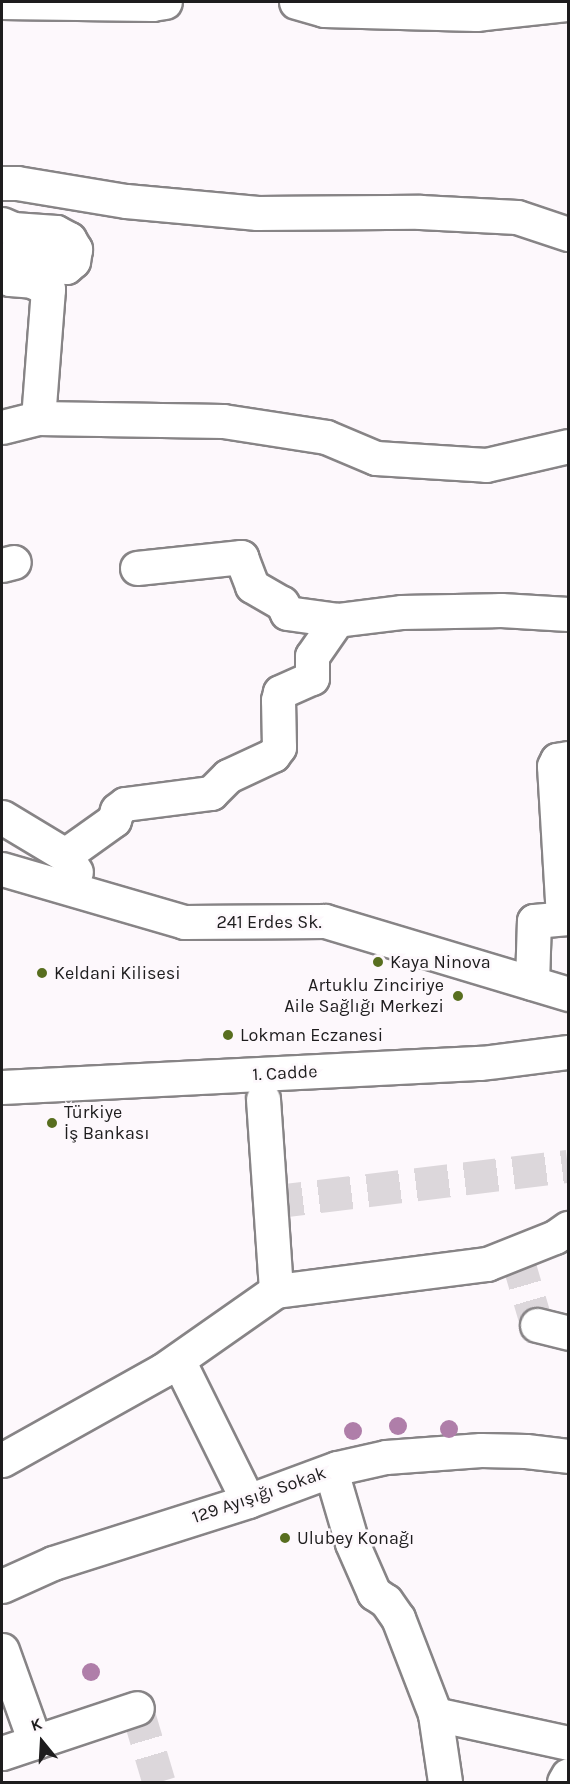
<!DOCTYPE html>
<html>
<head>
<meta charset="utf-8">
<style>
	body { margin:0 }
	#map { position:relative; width:570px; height:1784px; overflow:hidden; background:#fdf8fc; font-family:Karla,sans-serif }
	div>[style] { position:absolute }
	.street-tunnel>* { height:33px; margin-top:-16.5px; transform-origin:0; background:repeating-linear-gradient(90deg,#dcd7db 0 33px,transparent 0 49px) }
	.roads { filter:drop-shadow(2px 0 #878486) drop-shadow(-2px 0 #878486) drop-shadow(0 2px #878486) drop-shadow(0 -2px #878486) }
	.street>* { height:33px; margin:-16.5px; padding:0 16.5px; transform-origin:16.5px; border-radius:16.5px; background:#fff }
	.secondary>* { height:33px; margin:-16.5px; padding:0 16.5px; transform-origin:16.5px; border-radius:16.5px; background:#fff }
	.trees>* { width:18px; height:18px; margin:-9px; border-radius:50%; background:#af7ea9 }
	.dots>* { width:16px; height:16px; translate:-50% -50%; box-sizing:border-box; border:3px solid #fdf8fc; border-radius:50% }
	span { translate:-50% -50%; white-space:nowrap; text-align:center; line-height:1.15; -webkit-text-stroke:5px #fdf8fc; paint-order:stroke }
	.street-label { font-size:18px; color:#1e1d1e }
	.poi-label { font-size:18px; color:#1e1d1e }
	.left { translate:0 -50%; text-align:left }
	.right { translate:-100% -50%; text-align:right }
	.frame { position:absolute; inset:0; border:3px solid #1e1d1e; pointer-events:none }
	.north { position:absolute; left:12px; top:1712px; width:60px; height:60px; -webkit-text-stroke:4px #fdf8fc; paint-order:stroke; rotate:342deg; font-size:16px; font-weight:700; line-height:24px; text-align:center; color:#1e1d1e }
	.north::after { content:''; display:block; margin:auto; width:21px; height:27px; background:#1e1d1e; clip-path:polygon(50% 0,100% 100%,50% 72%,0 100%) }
</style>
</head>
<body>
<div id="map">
	<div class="street-tunnel">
		<i style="left:270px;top:1202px;width:300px;rotate:-6.9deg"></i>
		<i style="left:516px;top:1253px;width:75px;rotate:73.7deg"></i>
		<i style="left:137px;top:1708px;width:77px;rotate:73.4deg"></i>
	</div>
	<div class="roads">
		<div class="street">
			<i style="left:2px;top:2px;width:150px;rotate:0.8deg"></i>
			<i style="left:152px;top:4px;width:13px;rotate:-9deg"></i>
			<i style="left:296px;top:2px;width:29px;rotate:16deg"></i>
			<i style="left:324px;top:10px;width:152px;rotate:1.5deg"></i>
			<i style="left:476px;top:14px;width:93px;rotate:-6.2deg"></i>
			<i style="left:2px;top:224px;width:12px;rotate:24deg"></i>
			<i style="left:13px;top:229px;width:43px;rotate:4deg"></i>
			<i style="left:56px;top:232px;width:15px;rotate:28deg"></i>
			<i style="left:69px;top:239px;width:12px;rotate:59deg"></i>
			<i style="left:75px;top:249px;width:12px;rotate:99deg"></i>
			<i style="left:73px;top:261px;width:9px;rotate:139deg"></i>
			<i style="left:66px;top:267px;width:45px;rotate:-167.2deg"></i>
			<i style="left:22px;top:257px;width:13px;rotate:176deg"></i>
			<i style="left:9px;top:258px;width:11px;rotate:128deg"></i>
			<i style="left:2px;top:275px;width:9px;rotate:27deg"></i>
			<i style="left:10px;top:279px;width:22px;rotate:5deg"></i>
			<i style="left:32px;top:281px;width:18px;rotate:27deg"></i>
			<i style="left:48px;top:289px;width:129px;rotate:94.4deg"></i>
			<i style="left:2px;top:427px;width:37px;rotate:-14deg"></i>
			<i style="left:38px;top:418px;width:185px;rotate:0.9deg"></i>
			<i style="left:223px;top:421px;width:104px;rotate:8.8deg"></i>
			<i style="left:326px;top:437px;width:54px;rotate:22.8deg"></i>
			<i style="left:376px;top:458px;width:110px;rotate:3.6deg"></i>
			<i style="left:486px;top:465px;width:84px;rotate:-13deg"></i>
			<i style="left:2px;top:565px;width:12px;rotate:-14deg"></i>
			<i style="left:137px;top:568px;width:105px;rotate:-6deg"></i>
			<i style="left:241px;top:557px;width:31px;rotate:69deg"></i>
			<i style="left:252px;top:586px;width:34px;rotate:30deg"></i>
			<i style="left:282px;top:603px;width:11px;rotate:63deg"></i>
			<i style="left:287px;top:613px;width:50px;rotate:8deg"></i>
			<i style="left:337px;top:620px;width:64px;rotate:-7.1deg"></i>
			<i style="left:401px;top:612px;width:100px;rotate:-1.1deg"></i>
			<i style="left:501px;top:610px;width:67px;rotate:3.4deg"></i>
			<i style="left:2px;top:817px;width:74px;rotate:31.1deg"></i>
			<i style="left:65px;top:855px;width:20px;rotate:57deg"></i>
			<i style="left:65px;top:855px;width:60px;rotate:-35.5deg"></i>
			<i style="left:114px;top:820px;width:10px;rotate:-73deg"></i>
			<i style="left:117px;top:810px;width:10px;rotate:-37deg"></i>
			<i style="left:125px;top:804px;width:87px;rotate:-7.3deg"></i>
			<i style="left:211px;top:793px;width:24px;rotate:-45deg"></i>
			<i style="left:228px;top:776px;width:50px;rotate:-25deg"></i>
			<i style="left:273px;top:755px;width:10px;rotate:-53deg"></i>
			<i style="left:279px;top:747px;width:47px;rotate:-91.2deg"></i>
			<i style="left:278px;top:700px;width:8px;rotate:-76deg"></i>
			<i style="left:280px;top:692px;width:35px;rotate:-24deg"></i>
			<i style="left:312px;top:678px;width:22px;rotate:-90deg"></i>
			<i style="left:312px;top:656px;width:44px;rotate:-55.2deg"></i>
			<i style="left:2px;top:869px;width:190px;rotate:16.2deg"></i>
			<i style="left:184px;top:922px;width:141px;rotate:-0.4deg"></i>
			<i style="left:325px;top:921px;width:254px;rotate:16.7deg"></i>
			<i style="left:563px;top:917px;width:151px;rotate:-93.4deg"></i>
			<i style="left:554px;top:766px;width:7px;rotate:-63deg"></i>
			<i style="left:557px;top:760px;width:11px;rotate:-10deg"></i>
			<i style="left:532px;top:983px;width:62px;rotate:-88.2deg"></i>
			<i style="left:534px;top:921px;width:34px;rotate:-5deg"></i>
			<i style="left:263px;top:1099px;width:192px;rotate:86.1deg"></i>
			<i style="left:537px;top:1325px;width:32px;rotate:14deg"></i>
			<i style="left:178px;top:1360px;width:157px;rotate:63.6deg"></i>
			<i style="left:2px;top:1460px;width:184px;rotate:-29.2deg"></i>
			<i style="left:163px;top:1370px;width:138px;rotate:-35deg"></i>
			<i style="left:276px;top:1291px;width:213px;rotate:-7.3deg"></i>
			<i style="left:487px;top:1264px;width:73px;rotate:-21.7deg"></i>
			<i style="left:555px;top:1237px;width:16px;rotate:-35deg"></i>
			<i style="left:331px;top:1471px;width:75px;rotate:73.7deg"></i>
			<i style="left:352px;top:1543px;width:55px;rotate:66.3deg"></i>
			<i style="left:374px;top:1593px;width:14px;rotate:34deg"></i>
			<i style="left:386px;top:1601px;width:21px;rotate:55deg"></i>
			<i style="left:398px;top:1618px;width:103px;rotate:68.9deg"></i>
			<i style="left:435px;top:1714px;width:69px;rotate:81.6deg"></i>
			<i style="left:2px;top:1586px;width:56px;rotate:-24.3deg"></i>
			<i style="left:53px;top:1563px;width:205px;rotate:-17.6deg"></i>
			<i style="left:248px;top:1501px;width:95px;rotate:-20.3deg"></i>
			<i style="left:337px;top:1468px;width:50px;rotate:-12.7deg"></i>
			<i style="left:386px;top:1457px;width:95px;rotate:-4.2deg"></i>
			<i style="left:481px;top:1450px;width:45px;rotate:1.3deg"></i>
			<i style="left:526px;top:1451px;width:42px;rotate:6.8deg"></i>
			<i style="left:2px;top:1650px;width:98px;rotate:70.3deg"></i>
			<i style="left:435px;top:1714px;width:136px;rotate:12.3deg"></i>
			<i style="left:2px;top:1753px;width:142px;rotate:-18.4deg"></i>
			<i style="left:564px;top:1782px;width:8px;rotate:-60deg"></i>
		</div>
		<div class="secondary">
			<i style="left:2px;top:183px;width:15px"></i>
			<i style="left:17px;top:183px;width:110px;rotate:9.4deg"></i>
			<i style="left:126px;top:201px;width:132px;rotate:5.2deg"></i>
			<i style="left:257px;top:213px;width:163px;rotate:-0.4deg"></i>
			<i style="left:420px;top:212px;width:97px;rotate:3deg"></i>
			<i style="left:517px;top:217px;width:54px;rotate:18.4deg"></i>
			<i style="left:2px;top:1087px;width:480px;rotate:-2.9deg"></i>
			<i style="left:481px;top:1063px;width:88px;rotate:-7.2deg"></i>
		</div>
	</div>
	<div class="trees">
		<i style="left:398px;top:1426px"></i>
		<i style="left:449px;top:1429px"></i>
		<i style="left:353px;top:1431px"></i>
		<i style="left:91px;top:1672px"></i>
	</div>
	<div class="dots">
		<i style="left:378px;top:962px;background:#586e1f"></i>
		<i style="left:42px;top:973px;background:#586e1f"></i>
		<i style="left:458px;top:996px;background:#586e1f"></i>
		<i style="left:228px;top:1035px;background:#586e1f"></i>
		<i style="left:52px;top:1123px;background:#586e1f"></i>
		<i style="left:285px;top:1538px;background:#586e1f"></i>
	</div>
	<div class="street-label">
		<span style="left:269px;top:922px">241 Erdes Sk.</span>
		<span style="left:285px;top:1073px;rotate:-3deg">1. Cadde</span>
		<span style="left:259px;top:1495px;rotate:-19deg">129 Ayışığı Sokak</span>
	</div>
	<div class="poi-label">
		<span class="left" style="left:390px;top:962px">Kaya Ninova</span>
		<span class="left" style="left:54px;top:973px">Keldani Kilisesi</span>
		<span class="right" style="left:444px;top:996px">Artuklu Zinciriye<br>Aile Sağlığı Merkezi</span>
		<span class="left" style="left:240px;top:1035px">Lokman Eczanesi</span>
		<span class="left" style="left:64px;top:1123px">Türkiye<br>İş Bankası</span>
		<span class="left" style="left:297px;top:1538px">Ulubey Konağı</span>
	</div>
	<div class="frame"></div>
	<div class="north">K</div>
</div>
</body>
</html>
